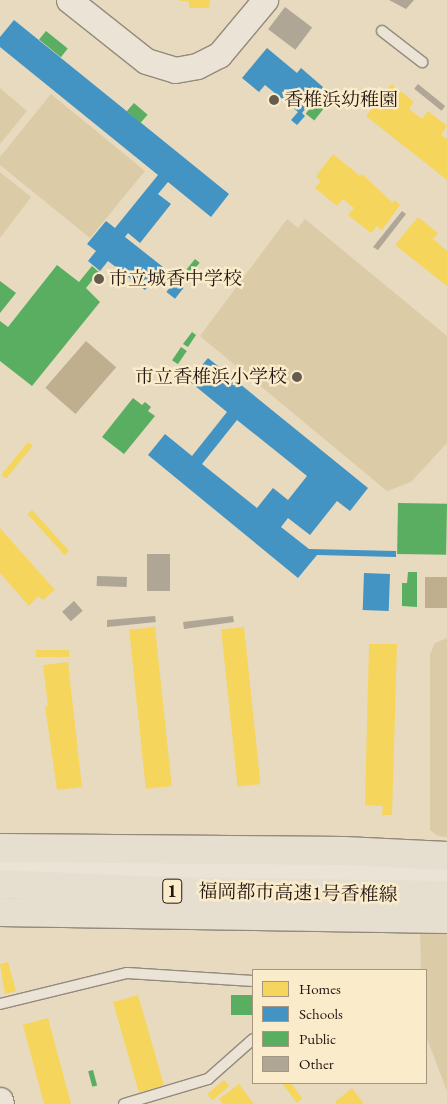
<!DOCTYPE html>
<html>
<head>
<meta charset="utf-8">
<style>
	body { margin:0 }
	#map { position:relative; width:447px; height:1104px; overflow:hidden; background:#e7dabf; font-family:"EB Garamond","Noto Serif JP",serif }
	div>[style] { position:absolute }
	.green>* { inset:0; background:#dccba7 }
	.water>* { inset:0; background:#c0af8f; transform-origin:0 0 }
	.homes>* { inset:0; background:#f6d55c; transform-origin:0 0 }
	.schools>* { inset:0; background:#4393c3; transform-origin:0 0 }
	.public>* { inset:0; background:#5aae61; transform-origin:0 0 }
	.building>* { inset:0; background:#afa695; transform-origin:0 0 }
	.roads { filter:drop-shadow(1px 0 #928a7b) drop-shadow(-1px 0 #928a7b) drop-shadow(0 1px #928a7b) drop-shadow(0 -1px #928a7b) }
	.service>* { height:10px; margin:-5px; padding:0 5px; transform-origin:5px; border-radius:5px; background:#eae3d6 }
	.tertiary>* { height:25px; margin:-12.5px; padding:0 12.5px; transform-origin:12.5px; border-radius:12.5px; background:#eae3d6 }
	.motorway>* { height:28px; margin:-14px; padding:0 14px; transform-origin:14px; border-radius:14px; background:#e6dfd0 }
	.dots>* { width:14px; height:14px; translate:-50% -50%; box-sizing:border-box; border:2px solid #faebcb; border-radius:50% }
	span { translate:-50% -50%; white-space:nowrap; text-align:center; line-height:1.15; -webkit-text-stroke:5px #faebcb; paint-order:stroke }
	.shield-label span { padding:1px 4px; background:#faebcb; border:1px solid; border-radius:4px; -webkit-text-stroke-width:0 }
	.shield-label { font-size:18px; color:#221712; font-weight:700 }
	.poi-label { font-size:19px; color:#221712 }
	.left { translate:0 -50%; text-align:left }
	.right { translate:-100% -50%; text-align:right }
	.street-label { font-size:19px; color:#221712 }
	.legend { position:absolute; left:252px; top:969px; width:175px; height:115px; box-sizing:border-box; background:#faebcb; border:1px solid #a49681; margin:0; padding:6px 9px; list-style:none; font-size:15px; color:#221712 }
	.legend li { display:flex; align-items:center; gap:10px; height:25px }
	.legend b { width:25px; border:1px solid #a49681 }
</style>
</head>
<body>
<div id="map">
	<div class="green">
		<i style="clip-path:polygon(0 88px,27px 111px,0 144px)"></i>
		<i style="clip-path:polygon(51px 94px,145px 171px,90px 238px,0 165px,0 157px)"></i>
		<i style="clip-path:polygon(0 172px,31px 197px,0 238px)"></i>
		<i style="clip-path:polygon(287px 219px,298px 228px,305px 219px,447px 336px,447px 443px,411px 482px,387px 491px,200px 336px)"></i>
		<i style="clip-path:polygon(447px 638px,447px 837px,438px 836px,430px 830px,430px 654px,435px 643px)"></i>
		<i style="clip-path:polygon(420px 932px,447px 933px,447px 1091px,426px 1036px,426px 970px,421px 970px)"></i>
	</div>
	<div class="water">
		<i style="left:86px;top:341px;width:40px;height:62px;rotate:41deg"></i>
		<i style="left:447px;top:577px;width:31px;height:22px;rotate:90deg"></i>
	</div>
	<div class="homes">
		<i style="clip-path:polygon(177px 0,210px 0,209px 8px,189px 8px,189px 2px)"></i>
		<i style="clip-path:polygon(392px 84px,414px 102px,409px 109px,422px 119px,428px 111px,447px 126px,441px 135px,447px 139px,447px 180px,366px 116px)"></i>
		<i style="clip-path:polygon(333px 154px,360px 176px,362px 174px,393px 203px,395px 200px,400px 205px,382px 230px,377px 226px,371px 233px,348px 215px,354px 208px,343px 199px,337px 206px,315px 188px,321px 181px,316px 176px)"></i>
		<i style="clip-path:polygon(418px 217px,438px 233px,433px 239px,447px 251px,447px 286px,395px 245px)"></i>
		<i style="left:28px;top:442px;width:6px;height:42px;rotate:39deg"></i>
		<i style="left:32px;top:510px;width:55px;height:6px;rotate:48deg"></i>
		<i style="clip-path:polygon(0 528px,55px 590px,43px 600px,38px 596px,29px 606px,0 573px)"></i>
		<i style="left:155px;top:627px;width:160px;height:26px;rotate:84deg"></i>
		<i style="left:244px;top:627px;width:158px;height:23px;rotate:84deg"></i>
		<i style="clip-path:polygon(369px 644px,397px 644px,392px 815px,382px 815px,383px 806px,365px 805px)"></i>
		<i style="left:69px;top:650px;width:7px;height:33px;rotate:90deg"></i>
		<i style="clip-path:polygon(68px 662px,82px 787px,57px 790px,45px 706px,48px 706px,43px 665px)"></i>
		<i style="clip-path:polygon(8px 962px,16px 991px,5px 994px,0 964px)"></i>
		<i style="left:138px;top:995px;width:94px;height:26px;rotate:74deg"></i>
		<i style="left:48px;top:1018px;width:89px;height:26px;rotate:75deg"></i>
		<i style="left:224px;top:1080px;width:8px;height:22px;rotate:50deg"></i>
		<i style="clip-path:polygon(282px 1083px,291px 1083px,302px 1098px,297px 1103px)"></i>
		<i style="clip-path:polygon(239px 1084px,254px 1104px,223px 1104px,219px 1099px)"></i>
		<i style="clip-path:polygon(352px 1088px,364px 1104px,336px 1104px,335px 1102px)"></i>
	</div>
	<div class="schools">
		<i style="clip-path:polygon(14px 20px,229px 194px,211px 217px,168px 182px,158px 194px,171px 204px,140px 243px,128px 233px,125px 237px,163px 267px,145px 290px,108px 261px,100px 271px,88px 261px,96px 251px,87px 244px,106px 221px,115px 228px,158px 175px,0 47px,0 37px)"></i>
		<i style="clip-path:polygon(267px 48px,297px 73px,301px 68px,323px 87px,302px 113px,305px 116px,297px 125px,291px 120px,298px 112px,265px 85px,259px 92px,242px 78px)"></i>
		<i style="left:175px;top:281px;width:11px;height:14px;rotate:38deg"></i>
		<i style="clip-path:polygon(evenodd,208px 358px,368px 488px,350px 511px,337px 501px,310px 535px,288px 518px,281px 527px,309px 549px,396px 551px,396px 557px,317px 555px,298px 578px,148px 455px,165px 434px,192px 456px,227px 412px,189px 381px,208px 358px,237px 420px,307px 476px,288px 500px,273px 488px,257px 508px,202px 464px,237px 420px)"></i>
		<i style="left:364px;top:573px;width:26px;height:37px;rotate:2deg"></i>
	</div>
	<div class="public">
		<i style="left:46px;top:31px;width:28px;height:11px;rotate:39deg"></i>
		<i style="clip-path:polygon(326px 88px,335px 95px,331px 99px,323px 92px)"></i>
		<i style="left:318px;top:98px;width:11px;height:20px;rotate:38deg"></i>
		<i style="left:134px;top:103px;width:18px;height:11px;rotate:41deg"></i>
		<i style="left:195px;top:259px;width:6px;height:18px;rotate:39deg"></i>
		<i style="clip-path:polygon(57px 265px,79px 282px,92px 266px,99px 272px,86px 288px,100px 302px,32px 386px,0 361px,0 321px,8px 327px)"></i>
		<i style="clip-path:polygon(0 281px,16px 293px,0 313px)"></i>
		<i style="clip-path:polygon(192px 332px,196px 335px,188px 347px,183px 344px)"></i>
		<i style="left:181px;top:347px;width:7px;height:16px;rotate:34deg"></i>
		<i style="clip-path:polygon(133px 398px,142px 405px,145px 402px,151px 407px,148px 411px,155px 416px,124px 454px,102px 437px)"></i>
		<i style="left:398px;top:503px;width:49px;height:51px;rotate:1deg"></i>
		<i style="clip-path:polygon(408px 572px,417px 572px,417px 607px,402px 606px,402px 583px,407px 583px)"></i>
		<i style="left:231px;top:995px;width:22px;height:20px"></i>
		<i style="left:93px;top:1070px;width:16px;height:5px;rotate:75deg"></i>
	</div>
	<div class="building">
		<i style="clip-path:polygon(389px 0,414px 0,406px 9px)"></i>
		<i style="left:285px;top:7px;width:34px;height:28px;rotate:37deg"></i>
		<i style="left:418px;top:84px;width:35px;height:6px;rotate:39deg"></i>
		<i style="clip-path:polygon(402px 211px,406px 214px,378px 250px,373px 247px)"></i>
		<i style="left:147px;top:554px;width:23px;height:37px"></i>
		<i style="left:97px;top:576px;width:30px;height:10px;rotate:2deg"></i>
		<i style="left:74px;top:601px;width:13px;height:16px;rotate:48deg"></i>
		<i style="clip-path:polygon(155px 616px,156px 622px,107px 627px,107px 620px)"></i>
		<i style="clip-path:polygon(233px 616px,234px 622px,184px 629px,183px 622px)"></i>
	</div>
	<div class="roads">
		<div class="service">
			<i style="left:382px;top:31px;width:51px;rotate:37.8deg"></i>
			<i style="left:0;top:1004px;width:131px;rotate:-13.7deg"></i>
			<i style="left:127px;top:973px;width:126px;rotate:3.6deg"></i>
			<i style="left:124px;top:1104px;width:88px;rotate:-16.6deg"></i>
			<i style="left:208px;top:1079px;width:60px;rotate:-41.6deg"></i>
		</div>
		<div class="tertiary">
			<i style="left:69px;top:0;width:98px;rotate:38.4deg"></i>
			<i style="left:146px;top:61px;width:30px;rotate:17deg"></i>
			<i style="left:175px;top:70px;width:22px;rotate:-10deg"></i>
			<i style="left:197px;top:66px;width:25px;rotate:-27deg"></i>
			<i style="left:219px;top:55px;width:72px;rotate:-50.1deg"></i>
			<i style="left:0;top:865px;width:447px;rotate:1.5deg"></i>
			<i style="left:0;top:1100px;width:4px;rotate:76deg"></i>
		</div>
		<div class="motorway">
			<i style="left:0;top:848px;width:344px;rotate:0.5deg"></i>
			<i style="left:344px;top:851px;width:103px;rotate:2.8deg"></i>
			<i style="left:0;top:884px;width:161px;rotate:2.5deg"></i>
			<i style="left:161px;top:891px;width:286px;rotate:0.8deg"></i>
			<i style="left:0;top:912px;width:447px;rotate:0.9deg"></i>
		</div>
	</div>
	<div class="dots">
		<i style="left:274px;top:100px;background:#675b4f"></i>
		<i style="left:99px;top:279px;background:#675b4f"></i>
		<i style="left:297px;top:377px;background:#675b4f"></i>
	</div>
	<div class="shield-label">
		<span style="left:172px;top:891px">1</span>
	</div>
	<div class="poi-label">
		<span class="left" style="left:284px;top:100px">香椎浜幼稚園</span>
		<span class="left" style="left:109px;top:279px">市立城香中学校</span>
		<span class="right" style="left:287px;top:377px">市立香椎浜小学校</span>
	</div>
	<div class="street-label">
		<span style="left:298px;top:893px;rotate:1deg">福岡都市高速1号香椎線</span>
	</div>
	<ul class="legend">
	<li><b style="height:14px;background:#f6d55c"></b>Homes</li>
	<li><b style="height:14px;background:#4393c3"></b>Schools</li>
	<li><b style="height:14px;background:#5aae61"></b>Public</li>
	<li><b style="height:14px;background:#afa695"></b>Other</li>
	</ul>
</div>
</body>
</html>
